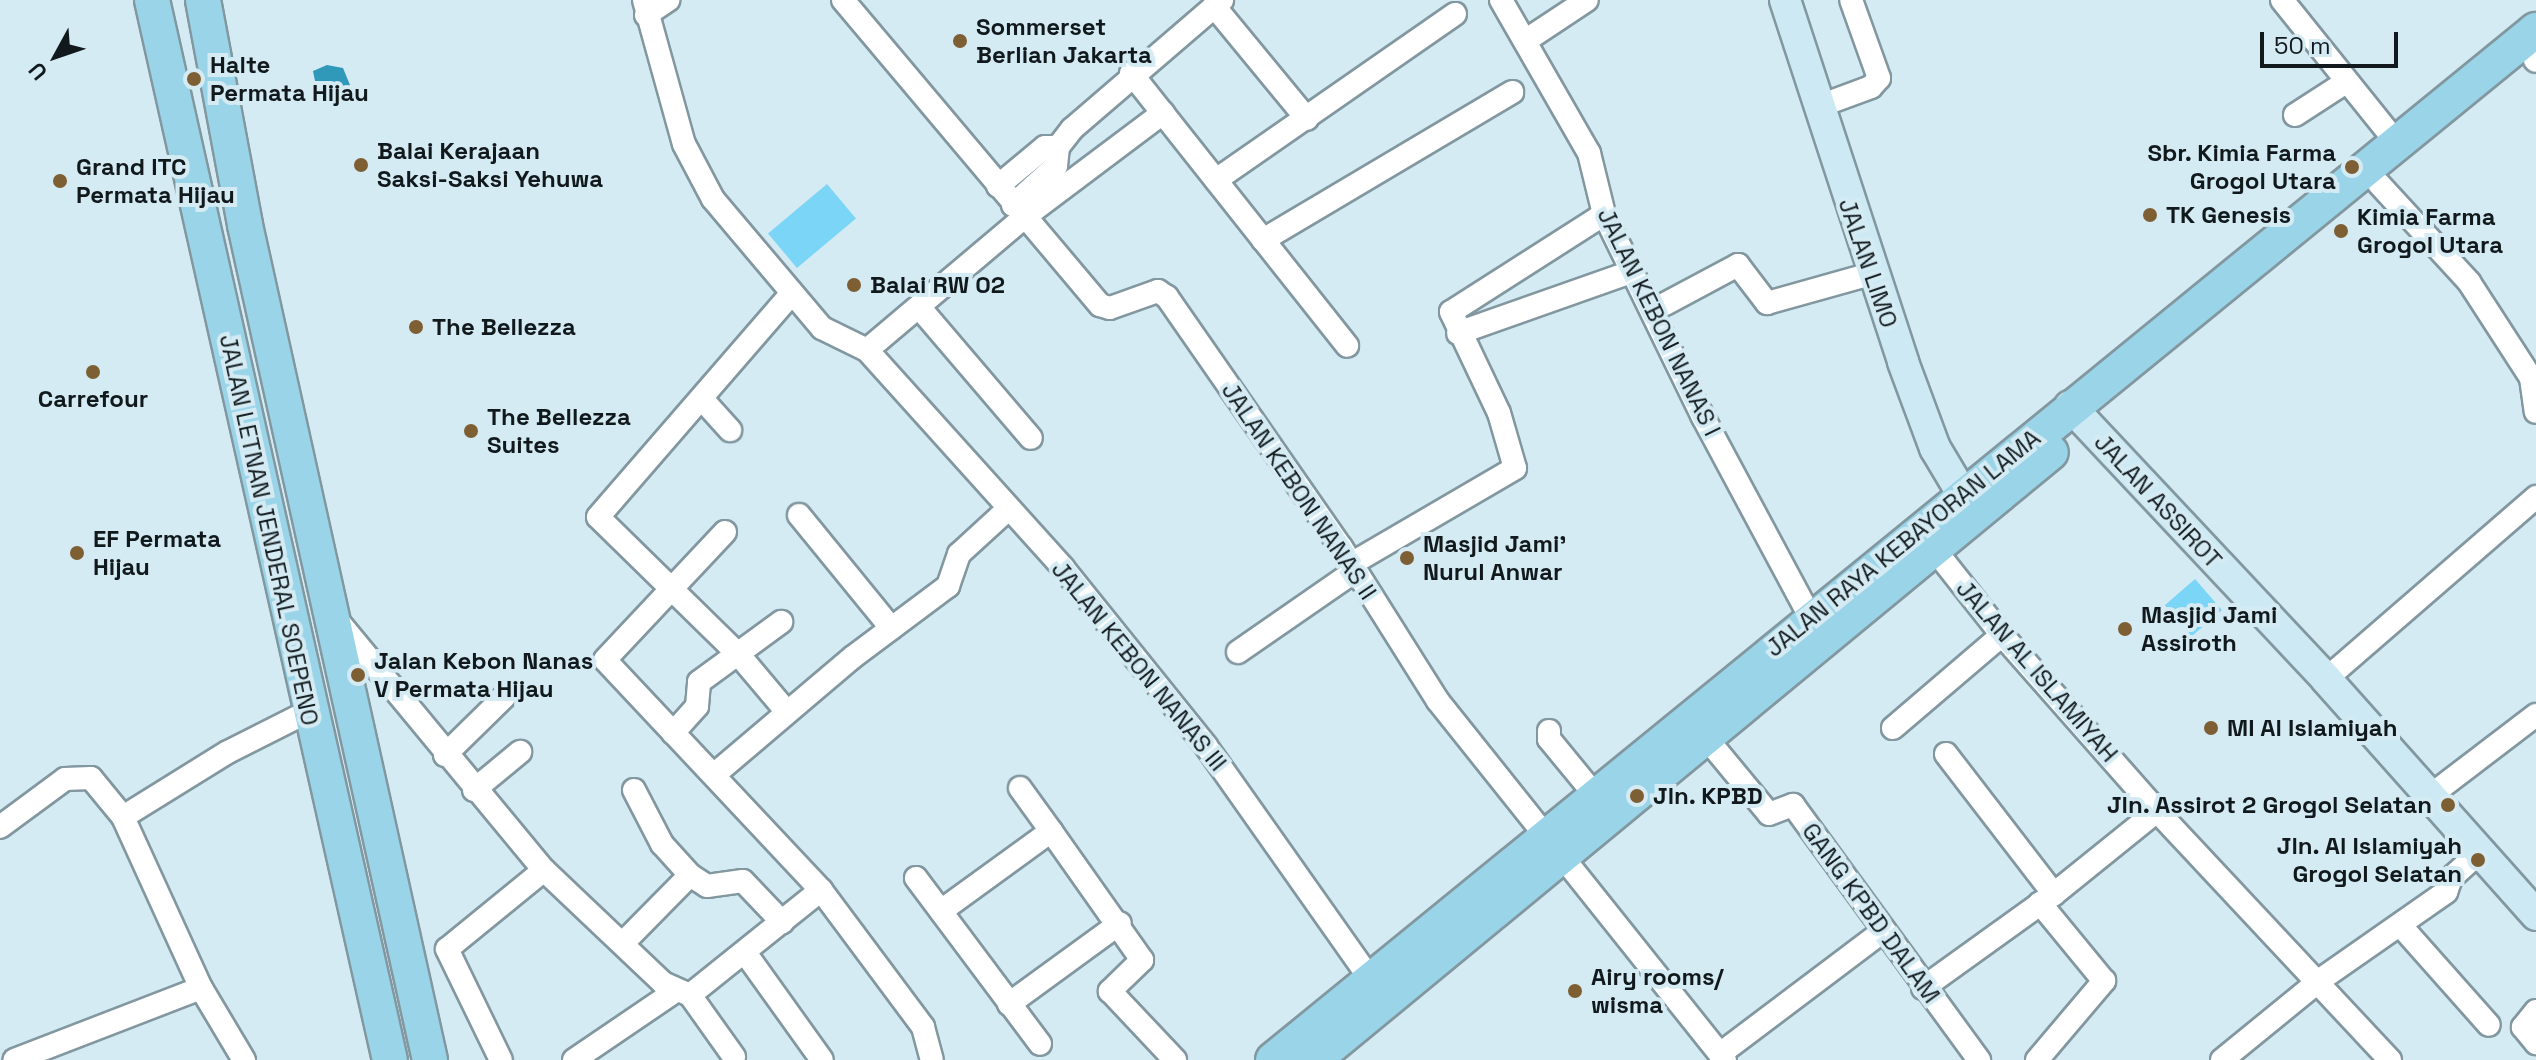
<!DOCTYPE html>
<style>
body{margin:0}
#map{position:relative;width:2536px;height:1060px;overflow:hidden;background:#d5ebf4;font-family:"Space Grotesk",sans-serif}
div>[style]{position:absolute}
.green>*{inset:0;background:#7ad5f6;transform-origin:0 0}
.water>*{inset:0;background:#3098b9}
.roads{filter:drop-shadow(2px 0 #82979f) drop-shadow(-2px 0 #82979f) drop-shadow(0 2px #82979f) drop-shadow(0 -2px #82979f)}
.street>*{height:22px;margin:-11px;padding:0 11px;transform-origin:11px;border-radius:11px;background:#fff}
.secondary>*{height:30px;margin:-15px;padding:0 15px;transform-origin:15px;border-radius:15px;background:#cce9f4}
.primary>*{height:34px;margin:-17px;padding:0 17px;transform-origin:17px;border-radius:17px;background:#99d4e8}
.dots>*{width:22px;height:22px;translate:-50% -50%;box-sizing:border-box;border:4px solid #d5ebf4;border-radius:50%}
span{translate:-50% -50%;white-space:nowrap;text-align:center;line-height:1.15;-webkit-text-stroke:8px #d5ebf4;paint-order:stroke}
.poi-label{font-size:24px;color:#11191c;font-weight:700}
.left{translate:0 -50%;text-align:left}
.right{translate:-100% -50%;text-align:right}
.street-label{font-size:24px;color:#11191c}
.north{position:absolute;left:16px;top:16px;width:80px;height:80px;-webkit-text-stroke:6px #d5ebf4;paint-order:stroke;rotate:230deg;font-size:22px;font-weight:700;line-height:32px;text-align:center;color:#11191c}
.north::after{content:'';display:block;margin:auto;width:28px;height:36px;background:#11191c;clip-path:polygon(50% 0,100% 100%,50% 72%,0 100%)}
.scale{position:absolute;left:2260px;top:32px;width:138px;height:36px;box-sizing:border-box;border:4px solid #11191c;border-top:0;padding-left:10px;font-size:24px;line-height:28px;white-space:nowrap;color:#11191c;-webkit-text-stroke:6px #d5ebf4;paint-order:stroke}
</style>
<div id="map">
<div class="green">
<i style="left:827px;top:184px;width:45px;height:77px;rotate:50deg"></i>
<i style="left:2195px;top:579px;width:41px;height:40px;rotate:49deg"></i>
</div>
<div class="water">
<i style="clip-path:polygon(327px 65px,343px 68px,350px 85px,342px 96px,324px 99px,316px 86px,313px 71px)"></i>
</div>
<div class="roads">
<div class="street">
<i style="left:644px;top:0;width:149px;rotate:74.5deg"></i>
<i style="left:684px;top:144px;width:62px;rotate:62.2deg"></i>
<i style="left:713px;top:199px;width:169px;rotate:49.8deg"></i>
<i style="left:822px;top:328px;width:50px;rotate:26.1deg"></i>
<i style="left:867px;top:350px;width:293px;rotate:48deg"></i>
<i style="left:1063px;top:568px;width:228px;rotate:51.2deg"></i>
<i style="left:1206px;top:746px;width:299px;rotate:54.8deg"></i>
<i style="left:843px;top:0;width:399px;rotate:49.9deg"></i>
<i style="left:1100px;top:305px;width:10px;rotate:17deg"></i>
<i style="left:1110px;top:308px;width:51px;rotate:-19.5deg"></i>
<i style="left:1158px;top:291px;width:11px;rotate:34deg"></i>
<i style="left:1167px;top:297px;width:305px;rotate:55.2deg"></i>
<i style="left:1341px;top:547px;width:182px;rotate:57.8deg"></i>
<i style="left:1438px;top:701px;width:460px;rotate:51.4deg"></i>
<i style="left:1501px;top:0;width:177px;rotate:60.1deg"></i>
<i style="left:1589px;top:153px;width:63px;rotate:76.2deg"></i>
<i style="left:1604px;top:214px;width:226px;rotate:64deg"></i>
<i style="left:1703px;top:417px;width:242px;rotate:61.8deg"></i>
<i style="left:2282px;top:0;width:182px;rotate:51.2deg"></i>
<i style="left:1214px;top:6px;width:146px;rotate:50.5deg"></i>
<i style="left:646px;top:15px;width:27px;rotate:-34deg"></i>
<i style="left:1525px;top:41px;width:74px;rotate:-33.5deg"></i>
<i style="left:2535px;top:60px;width:1px;rotate:45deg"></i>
<i style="left:1131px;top:73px;width:348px;rotate:51.6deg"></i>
<i style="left:1817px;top:107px;width:58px;rotate:-20.3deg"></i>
<i style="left:1871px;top:87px;width:12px;rotate:-48deg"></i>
<i style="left:1879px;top:78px;width:83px;rotate:-109.7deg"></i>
<i style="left:2295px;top:115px;width:61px;rotate:-32.9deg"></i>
<i style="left:1216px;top:180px;width:291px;rotate:-34.8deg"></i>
<i style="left:2379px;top:184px;width:133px;rotate:47.4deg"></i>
<i style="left:2469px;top:282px;width:114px;rotate:57.1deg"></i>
<i style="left:2531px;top:378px;width:34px;rotate:82deg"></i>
<i style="left:998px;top:186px;width:61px;rotate:-39.7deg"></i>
<i style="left:1045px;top:147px;width:13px"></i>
<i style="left:1013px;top:205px;width:58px;rotate:-42.2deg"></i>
<i style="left:1056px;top:166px;width:19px;rotate:-84deg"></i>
<i style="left:1058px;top:147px;width:23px;rotate:-52deg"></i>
<i style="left:1072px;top:129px;width:198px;rotate:-40.7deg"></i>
<i style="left:1263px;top:240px;width:290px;rotate:-30.7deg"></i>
<i style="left:1665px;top:304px;width:83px;rotate:-28.1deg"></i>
<i style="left:1738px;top:265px;width:48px;rotate:52.7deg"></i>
<i style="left:1767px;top:303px;width:108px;rotate:-15.6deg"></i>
<i style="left:919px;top:307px;width:172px;rotate:49.5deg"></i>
<i style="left:1458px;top:333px;width:183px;rotate:-19.4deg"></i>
<i style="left:867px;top:350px;width:204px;rotate:-40.2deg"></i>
<i style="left:1023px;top:218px;width:175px;rotate:-36.9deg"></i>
<i style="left:702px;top:399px;width:42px;rotate:47.9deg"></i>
<i style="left:799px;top:515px;width:146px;rotate:50.8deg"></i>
<i style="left:725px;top:532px;width:175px;rotate:133.2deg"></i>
<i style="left:605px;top:660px;width:316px;rotate:46.8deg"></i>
<i style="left:1927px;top:540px;width:121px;rotate:51.7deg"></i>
<i style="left:2002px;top:635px;width:235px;rotate:48.6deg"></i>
<i style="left:2157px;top:811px;width:341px;rotate:46.9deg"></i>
<i style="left:1351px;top:564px;width:190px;rotate:-30.3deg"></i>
<i style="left:1515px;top:468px;width:57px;rotate:-106.2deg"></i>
<i style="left:1499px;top:413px;width:112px;rotate:-115.4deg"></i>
<i style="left:1451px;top:312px;width:182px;rotate:-32.6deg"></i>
<i style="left:337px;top:620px;width:325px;rotate:50.4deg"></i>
<i style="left:544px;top:870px;width:125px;rotate:140.8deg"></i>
<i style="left:447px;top:949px;width:123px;rotate:64.1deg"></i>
<i style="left:1238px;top:652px;width:142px;rotate:-34.7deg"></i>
<i style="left:2326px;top:679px;width:278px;rotate:-40.9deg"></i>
<i style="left:787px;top:712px;width:75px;rotate:-130.1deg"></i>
<i style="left:739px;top:655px;width:197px;rotate:-135.6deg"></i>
<i style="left:598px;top:517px;width:296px;rotate:-49.1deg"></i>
<i style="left:1893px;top:728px;width:143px;rotate:-40.5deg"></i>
<i style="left:1549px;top:731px;width:8px;rotate:90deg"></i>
<i style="left:1549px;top:739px;width:72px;rotate:50.6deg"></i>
<i style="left:673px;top:733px;width:36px;rotate:-48deg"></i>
<i style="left:697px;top:706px;width:24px;rotate:-85deg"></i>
<i style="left:699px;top:682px;width:102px;rotate:-36.2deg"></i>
<i style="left:1707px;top:739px;width:97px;rotate:50.4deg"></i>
<i style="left:1769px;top:814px;width:26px;rotate:-21deg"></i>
<i style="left:1793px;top:805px;width:316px;rotate:53.9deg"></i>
<i style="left:1946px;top:754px;width:177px;rotate:52.4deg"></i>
<i style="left:445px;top:755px;width:83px;rotate:-44.5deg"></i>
<i style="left:715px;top:774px;width:181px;rotate:-40.3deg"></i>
<i style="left:853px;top:657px;width:119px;rotate:-36.8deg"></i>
<i style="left:948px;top:586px;width:34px;rotate:-71deg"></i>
<i style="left:959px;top:554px;width:65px;rotate:-42.5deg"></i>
<i style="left:1020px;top:788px;width:53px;rotate:54.2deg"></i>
<i style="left:474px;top:790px;width:60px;rotate:-39.6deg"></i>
<i style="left:634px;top:790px;width:61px;rotate:62.6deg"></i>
<i style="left:662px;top:844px;width:42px;rotate:47.9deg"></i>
<i style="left:690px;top:875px;width:20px;rotate:33deg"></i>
<i style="left:707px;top:886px;width:36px;rotate:-8deg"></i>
<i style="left:743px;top:881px;width:57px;rotate:46.4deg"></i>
<i style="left:2431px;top:795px;width:132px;rotate:-37.3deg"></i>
<i style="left:123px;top:817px;width:123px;rotate:-31.8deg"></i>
<i style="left:228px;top:752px;width:91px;rotate:-26.8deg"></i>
<i style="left:0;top:827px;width:81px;rotate:-36.4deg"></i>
<i style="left:65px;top:779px;width:26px;rotate:-2deg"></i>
<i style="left:91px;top:778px;width:50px;rotate:50.6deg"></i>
<i style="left:123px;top:817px;width:188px;rotate:65.5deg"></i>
<i style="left:201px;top:988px;width:200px;rotate:158.9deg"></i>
<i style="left:544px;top:870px;width:164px;rotate:43.5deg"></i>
<i style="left:663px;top:983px;width:30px;rotate:24deg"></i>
<i style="left:690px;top:995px;width:168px;rotate:-38.7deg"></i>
<i style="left:821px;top:890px;width:171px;rotate:53.3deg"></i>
<i style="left:923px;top:1027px;width:34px;rotate:75deg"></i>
<i style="left:916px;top:878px;width:207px;rotate:53.2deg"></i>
<i style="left:941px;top:911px;width:136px;rotate:-36deg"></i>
<i style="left:1051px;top:831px;width:158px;rotate:54.8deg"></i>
<i style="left:1142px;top:960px;width:45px;rotate:135.9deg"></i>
<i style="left:1110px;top:991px;width:95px;rotate:46.7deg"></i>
<i style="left:2401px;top:926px;width:132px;rotate:48.4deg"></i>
<i style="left:623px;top:943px;width:95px;rotate:-45.4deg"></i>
<i style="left:746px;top:954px;width:130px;rotate:54.4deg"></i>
<i style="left:201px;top:988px;width:84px;rotate:59.2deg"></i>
<i style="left:1923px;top:988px;width:161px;rotate:-35.7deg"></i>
<i style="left:2054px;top:894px;width:132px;rotate:-38.9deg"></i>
<i style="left:690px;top:995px;width:76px;rotate:54.6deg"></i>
<i style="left:1009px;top:1004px;width:137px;rotate:-36.1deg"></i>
<i style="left:2536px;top:1011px;width:21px;rotate:129deg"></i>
<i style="left:2523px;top:1027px;width:21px;rotate:51deg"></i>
<i style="left:1720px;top:1054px;width:203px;rotate:-37deg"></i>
<i style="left:574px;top:1060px;width:121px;rotate:-34.2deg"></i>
<i style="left:2037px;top:1060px;width:104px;rotate:-49.7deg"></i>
<i style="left:2104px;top:981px;width:101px;rotate:-129.4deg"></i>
<i style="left:2222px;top:1060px;width:127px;rotate:-39.2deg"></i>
<i style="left:2320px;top:980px;width:154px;rotate:-34.9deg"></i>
<i style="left:2446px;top:892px;width:15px;rotate:-70deg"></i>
<i style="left:2451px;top:878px;width:38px;rotate:-42deg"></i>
</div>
<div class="secondary">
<i style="left:1785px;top:0;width:381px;rotate:71.9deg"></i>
<i style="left:1903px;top:362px;width:92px;rotate:69.6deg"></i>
<i style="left:1935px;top:448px;width:78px;rotate:59.2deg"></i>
<i style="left:2070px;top:406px;width:374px;rotate:46.8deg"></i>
<i style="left:2326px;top:679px;width:316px;rotate:48.3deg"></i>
</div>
<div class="primary">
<i style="left:152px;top:0;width:1086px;rotate:77.35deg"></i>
<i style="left:203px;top:0;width:229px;rotate:79.4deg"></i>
<i style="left:245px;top:225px;width:855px;rotate:77.51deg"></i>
<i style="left:1273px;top:1060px;width:1630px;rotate:-39.2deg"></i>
<i style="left:1314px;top:1060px;width:955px;rotate:-39.52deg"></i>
</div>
</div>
<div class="dots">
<i style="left:960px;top:41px;background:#7d5f33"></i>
<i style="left:194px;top:79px;background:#7d5f33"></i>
<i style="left:361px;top:165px;background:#7d5f33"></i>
<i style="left:2352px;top:167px;background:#7d5f33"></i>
<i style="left:60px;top:181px;background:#7d5f33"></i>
<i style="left:2150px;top:215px;background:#7d5f33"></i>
<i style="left:2341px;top:231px;background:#7d5f33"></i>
<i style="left:854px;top:285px;background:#7d5f33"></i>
<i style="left:416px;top:327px;background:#7d5f33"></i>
<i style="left:93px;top:372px;background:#7d5f33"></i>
<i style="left:471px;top:431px;background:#7d5f33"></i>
<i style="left:77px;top:553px;background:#7d5f33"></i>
<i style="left:1407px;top:558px;background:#7d5f33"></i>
<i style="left:2125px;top:629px;background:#7d5f33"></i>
<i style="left:358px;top:675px;background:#7d5f33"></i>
<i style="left:2211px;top:728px;background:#7d5f33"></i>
<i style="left:1637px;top:796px;background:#7d5f33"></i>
<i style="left:2448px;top:805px;background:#7d5f33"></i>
<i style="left:2478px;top:860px;background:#7d5f33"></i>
<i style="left:1575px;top:991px;background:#7d5f33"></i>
</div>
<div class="poi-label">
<span class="left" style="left:976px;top:41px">Sommerset<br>Berlian Jakarta</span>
<span class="left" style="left:210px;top:79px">Halte<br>Permata Hijau</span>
<span class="left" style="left:377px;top:165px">Balai Kerajaan<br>Saksi-Saksi Yehuwa</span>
<span class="right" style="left:2336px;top:167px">Sbr. Kimia Farma<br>Grogol Utara</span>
<span class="left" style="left:76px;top:181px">Grand ITC<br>Permata Hijau</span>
<span class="left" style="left:2166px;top:215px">TK Genesis</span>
<span class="left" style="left:2357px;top:231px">Kimia Farma<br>Grogol Utara</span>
<span class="left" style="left:870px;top:285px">Balai RW 02</span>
<span class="left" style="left:432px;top:327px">The Bellezza</span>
<span style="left:93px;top:399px">Carrefour</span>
<span class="left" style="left:487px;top:431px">The Bellezza<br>Suites</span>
<span class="left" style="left:93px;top:553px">EF Permata<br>Hijau</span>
<span class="left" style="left:1423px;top:558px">Masjid Jami'<br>Nurul Anwar</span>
<span class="left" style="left:2141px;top:629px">Masjid Jami<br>Assiroth</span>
<span class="left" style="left:374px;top:675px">Jalan Kebon Nanas<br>V Permata Hijau</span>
<span class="left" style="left:2227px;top:728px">MI Al Islamiyah</span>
<span class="left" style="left:1653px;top:796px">Jln. KPBD</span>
<span class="right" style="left:2432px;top:805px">Jln. Assirot 2 Grogol Selatan</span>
<span class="right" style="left:2462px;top:860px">Jln. Al Islamiyah<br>Grogol Selatan</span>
<span class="left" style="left:1591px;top:991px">Airy rooms/<br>wisma</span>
</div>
<div class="street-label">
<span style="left:1868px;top:263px;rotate:71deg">JALAN LIMO</span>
<span style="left:1659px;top:322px;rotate:64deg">JALAN KEBON NANAS I</span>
<span style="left:1299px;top:491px;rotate:56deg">JALAN KEBON NANAS II</span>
<span style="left:2158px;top:501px;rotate:47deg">JALAN ASSIROT</span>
<span style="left:269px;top:530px;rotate:78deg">JALAN LETNAN JENDERAL SOEPENO</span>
<span style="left:1903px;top:543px;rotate:-39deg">JALAN RAYA KEBAYORAN LAMA</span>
<span style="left:1139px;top:666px;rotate:51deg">JALAN KEBON NANAS III</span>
<span style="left:2037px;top:671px;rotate:49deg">JALAN AL ISLAMIYAH</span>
<span style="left:1871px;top:913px;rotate:54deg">GANG KPBD DALAM</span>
</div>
<div class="north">U</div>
<div class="scale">50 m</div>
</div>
